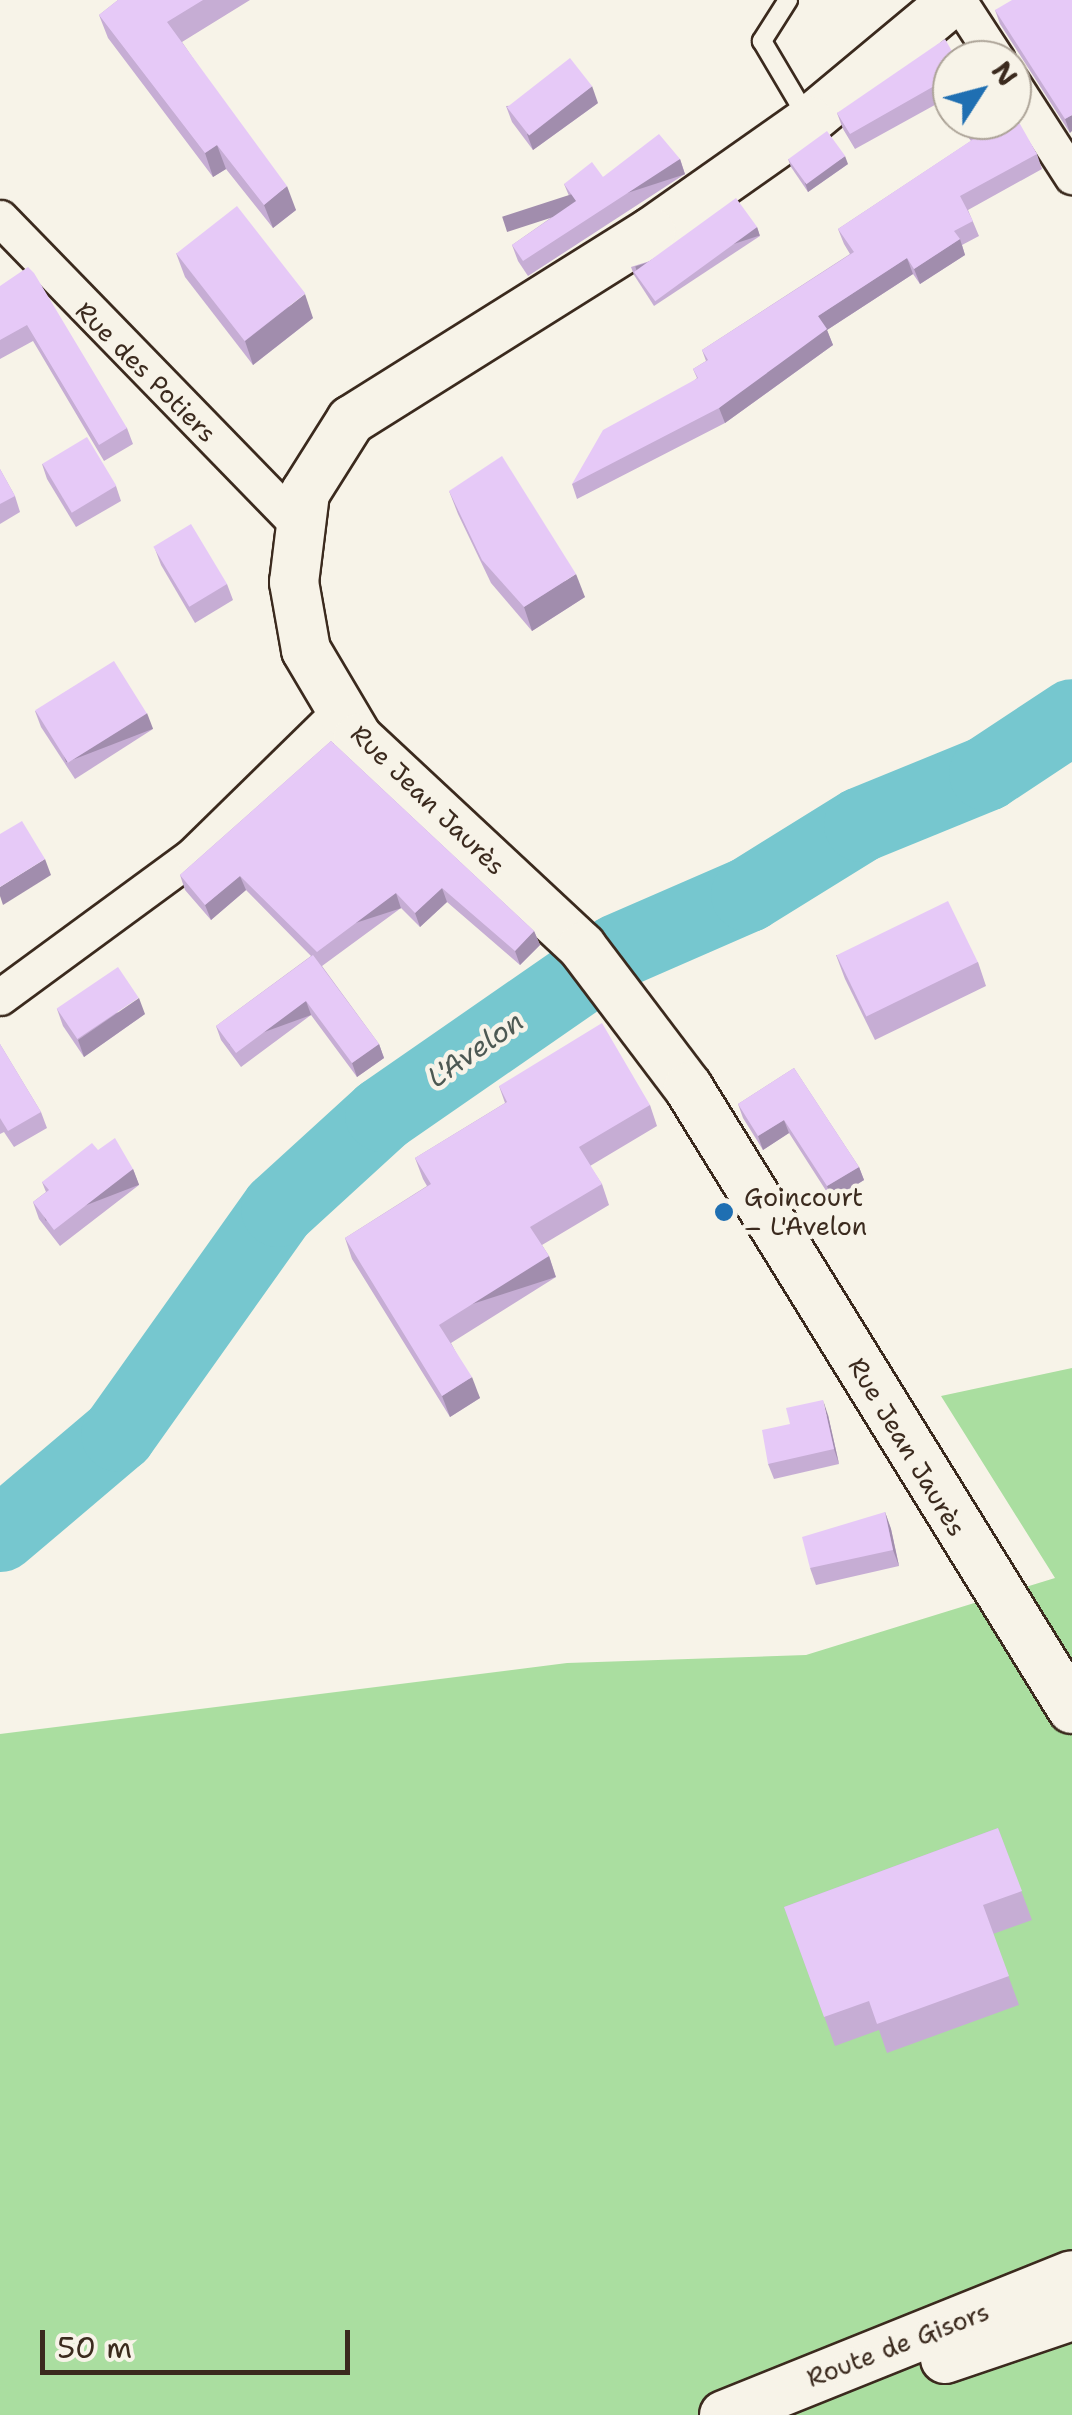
<!DOCTYPE html>
<meta charset="utf-8">
<style>
body{margin:0}
#map{position:relative;width:1072px;height:2415px;overflow:hidden;background:#f7f3e8;font-family:"Shantell Sans",sans-serif}
div>[style]{position:absolute}
.green>*{inset:0;background:#aadea0}
.river>*{height:75px;margin:-37.5px;padding:0 37.5px;transform-origin:37.5px;border-radius:37.5px;background:#76c7cf}
.roads{filter:drop-shadow(2px 0 #3b2a1e) drop-shadow(-2px 0 #3b2a1e) drop-shadow(0 2px #3b2a1e) drop-shadow(0 -2px #3b2a1e)}
.lane>*{height:18px;margin:-9px;padding:0 9px;transform-origin:9px;border-radius:9px;background:#f7f3e8}
.street>*{height:35px;margin:-17.5px;padding:0 17.5px;transform-origin:17.5px;border-radius:17.5px;background:#f7f3e8}
.secondary>*{height:48px;margin:-24px;padding:0 24px;transform-origin:24px;border-radius:24px;background:#f7f3e8}
.wall>*{inset:0;background:#c6add4}
.shaded-wall>*{inset:0;background:#a18dad;transform-origin:0 0}
.building>*{inset:0;background:#e6c9f7;transform-origin:0 0}
.dots>*{width:28px;height:28px;translate:-50% -50%;box-sizing:border-box;border:5px solid #f7f3e8;border-radius:50%}
span{translate:-50% -50%;white-space:nowrap;text-align:center;line-height:1.15;-webkit-text-stroke:9px #f7f3e8;paint-order:stroke}
.street-label{font-size:25px;color:#3b2a1e}
.poi-label{font-size:25px;color:#3b2a1e}
.left{translate:0 -50%;text-align:left}
.water-label{font-size:28px;color:#4d5953;font-style:italic}
.north{position:absolute;left:932px;top:40px;width:100px;height:100px;box-sizing:border-box;background:#f7f3e8;border:2px solid #aca397;border-radius:50%;rotate:54deg;font-size:28px;font-weight:700;line-height:40px;text-align:center;color:#3b2a1e}
.north::after{content:'';display:block;margin:auto;width:35px;height:45px;background:#1f6fb2;clip-path:polygon(50% 0,100% 100%,50% 72%,0 100%)}
.scale{position:absolute;left:40px;top:2330px;width:310px;height:45px;box-sizing:border-box;border:5px solid #3b2a1e;border-top:0;padding-left:12px;font-size:30px;line-height:35px;white-space:nowrap;color:#3b2a1e;-webkit-text-stroke:8px #f7f3e8;paint-order:stroke}
</style>
<div id="map">
<div class="green">
<i style="clip-path:polygon(1072px 1368px,1072px 2415px,0 2415px,0 1734px,567px 1663px,806px 1655px,1055px 1578px,941px 1396px)"></i>
</div>
<div class="river">
<i style="left:0;top:1534px;width:155px;rotate:-40.3deg"></i>
<i style="left:118px;top:1434px;width:276px;rotate:-54.6deg"></i>
<i style="left:278px;top:1209px;width:141px;rotate:-42.4deg"></i>
<i style="left:382px;top:1114px;width:286px;rotate:-34.7deg"></i>
<i style="left:617px;top:951px;width:143px;rotate:-23.5deg"></i>
<i style="left:748px;top:894px;width:133px;rotate:-31.8deg"></i>
<i style="left:861px;top:824px;width:135px;rotate:-22.2deg"></i>
<i style="left:986px;top:773px;width:103px;rotate:-33.5deg"></i>
</div>
<div class="roads">
<div class="lane">
<i style="left:788px;top:0;width:49px;rotate:122.4deg"></i>
<i style="left:762px;top:41px;width:88px;rotate:59.4deg"></i>
</div>
<div class="street">
<i style="left:958px;top:0;width:72px;rotate:57deg"></i>
<i style="left:1012px;top:83px;width:111px;rotate:57.2deg"></i>
<i style="left:0;top:218px;width:424px;rotate:45.8deg"></i>
<i style="left:0;top:997px;width:240px;rotate:-36.3deg"></i>
<i style="left:193px;top:855px;width:204px;rotate:-44.4deg"></i>
</div>
<div class="secondary">
<i style="left:954px;top:0;width:189px;rotate:140.2deg"></i>
<i style="left:809px;top:121px;width:193px;rotate:144.9deg"></i>
<i style="left:651px;top:232px;width:354px;rotate:147.9deg"></i>
<i style="left:351px;top:420px;width:86px;rotate:122.2deg"></i>
<i style="left:305px;top:493px;width:90px;rotate:97deg"></i>
<i style="left:294px;top:582px;width:69px;rotate:80deg"></i>
<i style="left:306px;top:650px;width:102px;rotate:59.4deg"></i>
<i style="left:358px;top:738px;width:306px;rotate:43deg"></i>
<i style="left:582px;top:947px;width:176px;rotate:52.9deg"></i>
<i style="left:688px;top:1087px;width:731px;rotate:58.31deg"></i>
<i style="left:945px;top:2359px;width:134px;rotate:-18.7deg"></i>
<i style="left:724px;top:2415px;width:375px;rotate:-21.9deg"></i>
</div>
</div>
<div class="wall">
<i style="clip-path:polygon(118px 0,250px 0,182px 42px,296px 210px,273px 228px,226px 169px,213px 177px,108px 38px,99px 15px)"></i>
<i style="clip-path:polygon(1072px 0,1070px 133px,1000px 24px,995px 10px)"></i>
<i style="clip-path:polygon(952px 60px,952px 114px,942px 101px,855px 149px,843px 129px,837px 113px)"></i>
<i style="clip-path:polygon(598px 103px,533px 150px,512px 122px,506px 106px)"></i>
<i style="clip-path:polygon(956px 120px,1012px 120px,1037px 154px,1042px 169px,968px 210px,979px 236px,962px 245px,965px 255px,920px 284px,913px 274px,827px 330px,833px 345px,725px 423px,577px 499px,572px 484px,697px 378px,693px 369px,706px 361px,702px 350px,850px 254px,844px 244px,838px 229px,971px 141px)"></i>
<i style="clip-path:polygon(680px 159px,685px 174px,528px 276px,518px 261px,512px 245px,572px 203px,564px 184px,603px 177px)"></i>
<i style="clip-path:polygon(788px 159px,848px 164px,808px 192px,791px 167px)"></i>
<i style="clip-path:polygon(757px 227px,760px 236px,654px 306px,634px 275px,631px 267px)"></i>
<i style="clip-path:polygon(176px 253px,313px 318px,253px 365px,185px 277px)"></i>
<i style="clip-path:polygon(0 286px,127px 428px,133px 444px,104px 461px,33px 341px,0 359px)"></i>
<i style="clip-path:polygon(42px 464px,116px 486px,121px 501px,76px 527px,47px 479px)"></i>
<i style="clip-path:polygon(0 469px,15px 496px,20px 512px,0 524px)"></i>
<i style="clip-path:polygon(449px 491px,585px 597px,532px 631px,491px 583px,458px 514px)"></i>
<i style="clip-path:polygon(155px 549px,227px 584px,233px 600px,195px 623px,161px 565px)"></i>
<i style="clip-path:polygon(35px 711px,153px 729px,75px 779px,41px 727px)"></i>
<i style="clip-path:polygon(331px 741px,534px 931px,540px 945px,520px 965px,447px 902px,420px 927px,401px 908px,322px 966px,379px 1044px,384px 1058px,357px 1077px,311px 1015px,241px 1067px,221px 1040px,216px 1026px,311px 956px,246px 890px,211px 920px,185px 890px,180px 875px)"></i>
<i style="clip-path:polygon(836px 955px,978px 962px,986px 986px,875px 1040px,845px 979px)"></i>
<i style="clip-path:polygon(57px 1009px,145px 1014px,84px 1057px,63px 1026px)"></i>
<i style="clip-path:polygon(0 1044px,41px 1112px,47px 1128px,14px 1147px,4px 1132px,0 1134px)"></i>
<i style="clip-path:polygon(794px 1068px,859px 1167px,864px 1180px,832px 1200px,789px 1133px,763px 1150px,743px 1118px,738px 1104px)"></i>
<i style="clip-path:polygon(499px 1086px,650px 1105px,657px 1126px,590px 1166px,602px 1184px,609px 1205px,542px 1245px,549px 1256px,556px 1277px,451px 1343px,480px 1398px,450px 1417px,352px 1259px,345px 1238px,427px 1186px,423px 1179px,415px 1158px,505px 1103px)"></i>
<i style="clip-path:polygon(133px 1169px,139px 1185px,60px 1246px,39px 1219px,33px 1202px,46px 1192px,42px 1182px)"></i>
<i style="clip-path:polygon(828px 1415px,839px 1464px,774px 1479px,768px 1464px)"></i>
<i style="clip-path:polygon(885px 1512px,891px 1529px,899px 1566px,816px 1585px,810px 1568px)"></i>
<i style="clip-path:polygon(998px 1828px,1032px 1920px,993px 1934px,1019px 2005px,887px 2053px,879px 2030px,835px 2046px,784px 1907px)"></i>
</div>
<div class="shaded-wall">
<i style="clip-path:polygon(592px 86px,598px 103px,533px 150px,527px 134px)"></i>
<i style="clip-path:polygon(1072px 115px,1072px 131px,1070px 133px,1065px 119px)"></i>
<i style="clip-path:polygon(217px 145px,226px 169px,213px 177px,205px 153px)"></i>
<i style="clip-path:polygon(845px 156px,848px 164px,808px 192px,805px 183px)"></i>
<i style="left:680px;top:159px;width:16px;height:187px;rotate:72deg"></i>
<i style="clip-path:polygon(287px 186px,296px 210px,273px 228px,264px 205px)"></i>
<i style="left:757px;top:227px;width:9px;height:128px;rotate:72deg"></i>
<i style="clip-path:polygon(960px 239px,965px 255px,920px 284px,914px 269px)"></i>
<i style="clip-path:polygon(907px 258px,913px 274px,827px 330px,833px 345px,725px 423px,719px 408px,818px 316px)"></i>
<i style="clip-path:polygon(305px 294px,313px 318px,253px 365px,245px 341px)"></i>
<i style="clip-path:polygon(576px 574px,585px 597px,532px 631px,524px 607px)"></i>
<i style="left:147px;top:713px;width:17px;height:93px;rotate:69deg"></i>
<i style="clip-path:polygon(45px 859px,51px 875px,3px 905px,0 896px,0 887px)"></i>
<i style="clip-path:polygon(240px 876px,246px 890px,211px 920px,205px 905px)"></i>
<i style="clip-path:polygon(442px 888px,447px 902px,420px 927px,415px 913px)"></i>
<i style="left:396px;top:893px;width:16px;height:99px;rotate:72deg"></i>
<i style="clip-path:polygon(534px 931px,540px 945px,520px 965px,515px 951px)"></i>
<i style="clip-path:polygon(139px 998px,145px 1014px,84px 1057px,78px 1040px)"></i>
<i style="left:306px;top:1001px;width:15px;height:87px;rotate:70deg"></i>
<i style="clip-path:polygon(379px 1044px,384px 1058px,357px 1077px,352px 1063px)"></i>
<i style="clip-path:polygon(784px 1120px,789px 1133px,763px 1150px,758px 1136px)"></i>
<i style="clip-path:polygon(859px 1167px,864px 1180px,832px 1200px,827px 1186px)"></i>
<i style="left:133px;top:1169px;width:17px;height:100px;rotate:69deg"></i>
<i style="left:549px;top:1256px;width:22px;height:130px;rotate:72deg"></i>
<i style="clip-path:polygon(472px 1377px,480px 1398px,450px 1417px,442px 1396px)"></i>
<i style="clip-path:polygon(823px 1400px,828px 1415px,839px 1464px,834px 1449px)"></i>
<i style="clip-path:polygon(885px 1512px,891px 1529px,899px 1566px,893px 1550px)"></i>
</div>
<div class="building">
<i style="clip-path:polygon(118px 0,203px 0,167px 22px,287px 186px,264px 205px,217px 145px,205px 153px,99px 15px)"></i>
<i style="clip-path:polygon(1012px 0,1072px 0,1072px 115px,1065px 119px,995px 10px)"></i>
<i style="clip-path:polygon(945px 39px,957px 60px,952px 60px,952px 107px,936px 85px,850px 134px,837px 113px)"></i>
<i style="left:570px;top:58px;width:36px;height:80px;rotate:52deg"></i>
<i style="clip-path:polygon(1012px 110px,1037px 154px,960px 196px,973px 221px,954px 231px,960px 239px,914px 269px,907px 258px,818px 316px,827px 329px,719px 408px,572px 484px,603px 430px,698px 378px,693px 369px,708px 360px,702px 350px,854px 252px,838px 229px,975px 138px,962px 120px,1012px 120px)"></i>
<i style="left:827px;top:131px;width:31px;height:48px;rotate:54deg"></i>
<i style="clip-path:polygon(659px 134px,680px 159px,523px 261px,512px 245px,576px 201px,564px 184px,592px 162px,603px 177px)"></i>
<i style="left:736px;top:198px;width:36px;height:126px;rotate:54deg"></i>
<i style="left:237px;top:206px;width:111px;height:77px;rotate:52deg"></i>
<i style="clip-path:polygon(28px 267px,34px 273px,127px 428px,99px 445px,27px 325px,0 340px,0 286px)"></i>
<i style="left:87px;top:437px;width:57px;height:52px;rotate:59deg"></i>
<i style="clip-path:polygon(502px 456px,576px 574px,524px 607px,482px 560px,449px 491px)"></i>
<i style="clip-path:polygon(0 469px,15px 496px,0 504px)"></i>
<i style="left:191px;top:524px;width:70px;height:44px;rotate:59deg"></i>
<i style="left:114px;top:661px;width:62px;height:93px;rotate:58deg"></i>
<i style="clip-path:polygon(331px 741px,534px 931px,515px 951px,442px 888px,415px 913px,396px 893px,317px 952px,240px 876px,205px 905px,180px 875px)"></i>
<i style="clip-path:polygon(22px 821px,45px 859px,0 887px,0 834px)"></i>
<i style="left:948px;top:901px;width:68px;height:124px;rotate:64deg"></i>
<i style="clip-path:polygon(313px 955px,379px 1044px,352px 1063px,306px 1001px,236px 1053px,216px 1026px)"></i>
<i style="left:118px;top:967px;width:37px;height:74px;rotate:56deg"></i>
<i style="clip-path:polygon(602px 1023px,650px 1105px,579px 1147px,602px 1184px,530px 1227px,549px 1256px,439px 1325px,472px 1377px,442px 1396px,345px 1238px,431px 1184px,415px 1158px,507px 1102px,499px 1086px)"></i>
<i style="clip-path:polygon(0 1044px,41px 1112px,8px 1131px,0 1118px)"></i>
<i style="clip-path:polygon(794px 1068px,859px 1167px,827px 1186px,784px 1120px,758px 1136px,738px 1104px)"></i>
<i style="clip-path:polygon(115px 1138px,133px 1169px,54px 1230px,33px 1202px,49px 1190px,42px 1182px,92px 1143px,98px 1150px)"></i>
<i style="clip-path:polygon(823px 1400px,834px 1449px,768px 1464px,762px 1430px,790px 1424px,786px 1408px)"></i>
<i style="clip-path:polygon(885px 1512px,893px 1550px,810px 1568px,802px 1537px)"></i>
<i style="clip-path:polygon(998px 1828px,1022px 1891px,983px 1905px,1009px 1976px,877px 2024px,869px 2001px,824px 2017px,784px 1907px)"></i>
</div>
<div class="dots">
<i style="left:724px;top:1212px;background:#1f6fb2"></i>
</div>
<div class="street-label">
<span style="left:146px;top:372px;rotate:45deg">Rue des Potiers</span>
<span style="left:428px;top:800px;rotate:44deg">Rue Jean Jaurès</span>
<span style="left:907px;top:1447px;rotate:59deg">Rue Jean Jaurès</span>
<span style="left:898px;top:2345px;rotate:-21deg">Route de Gisors</span>
</div>
<div class="poi-label">
<span class="left" style="left:744px;top:1212px">Goincourt<br>– L'Avelon</span>
</div>
<div class="water-label">
<span style="left:475px;top:1049px;rotate:-35deg">L'Avelon</span>
</div>
<div class="north">N</div>
<div class="scale">50 m</div>
</div>
